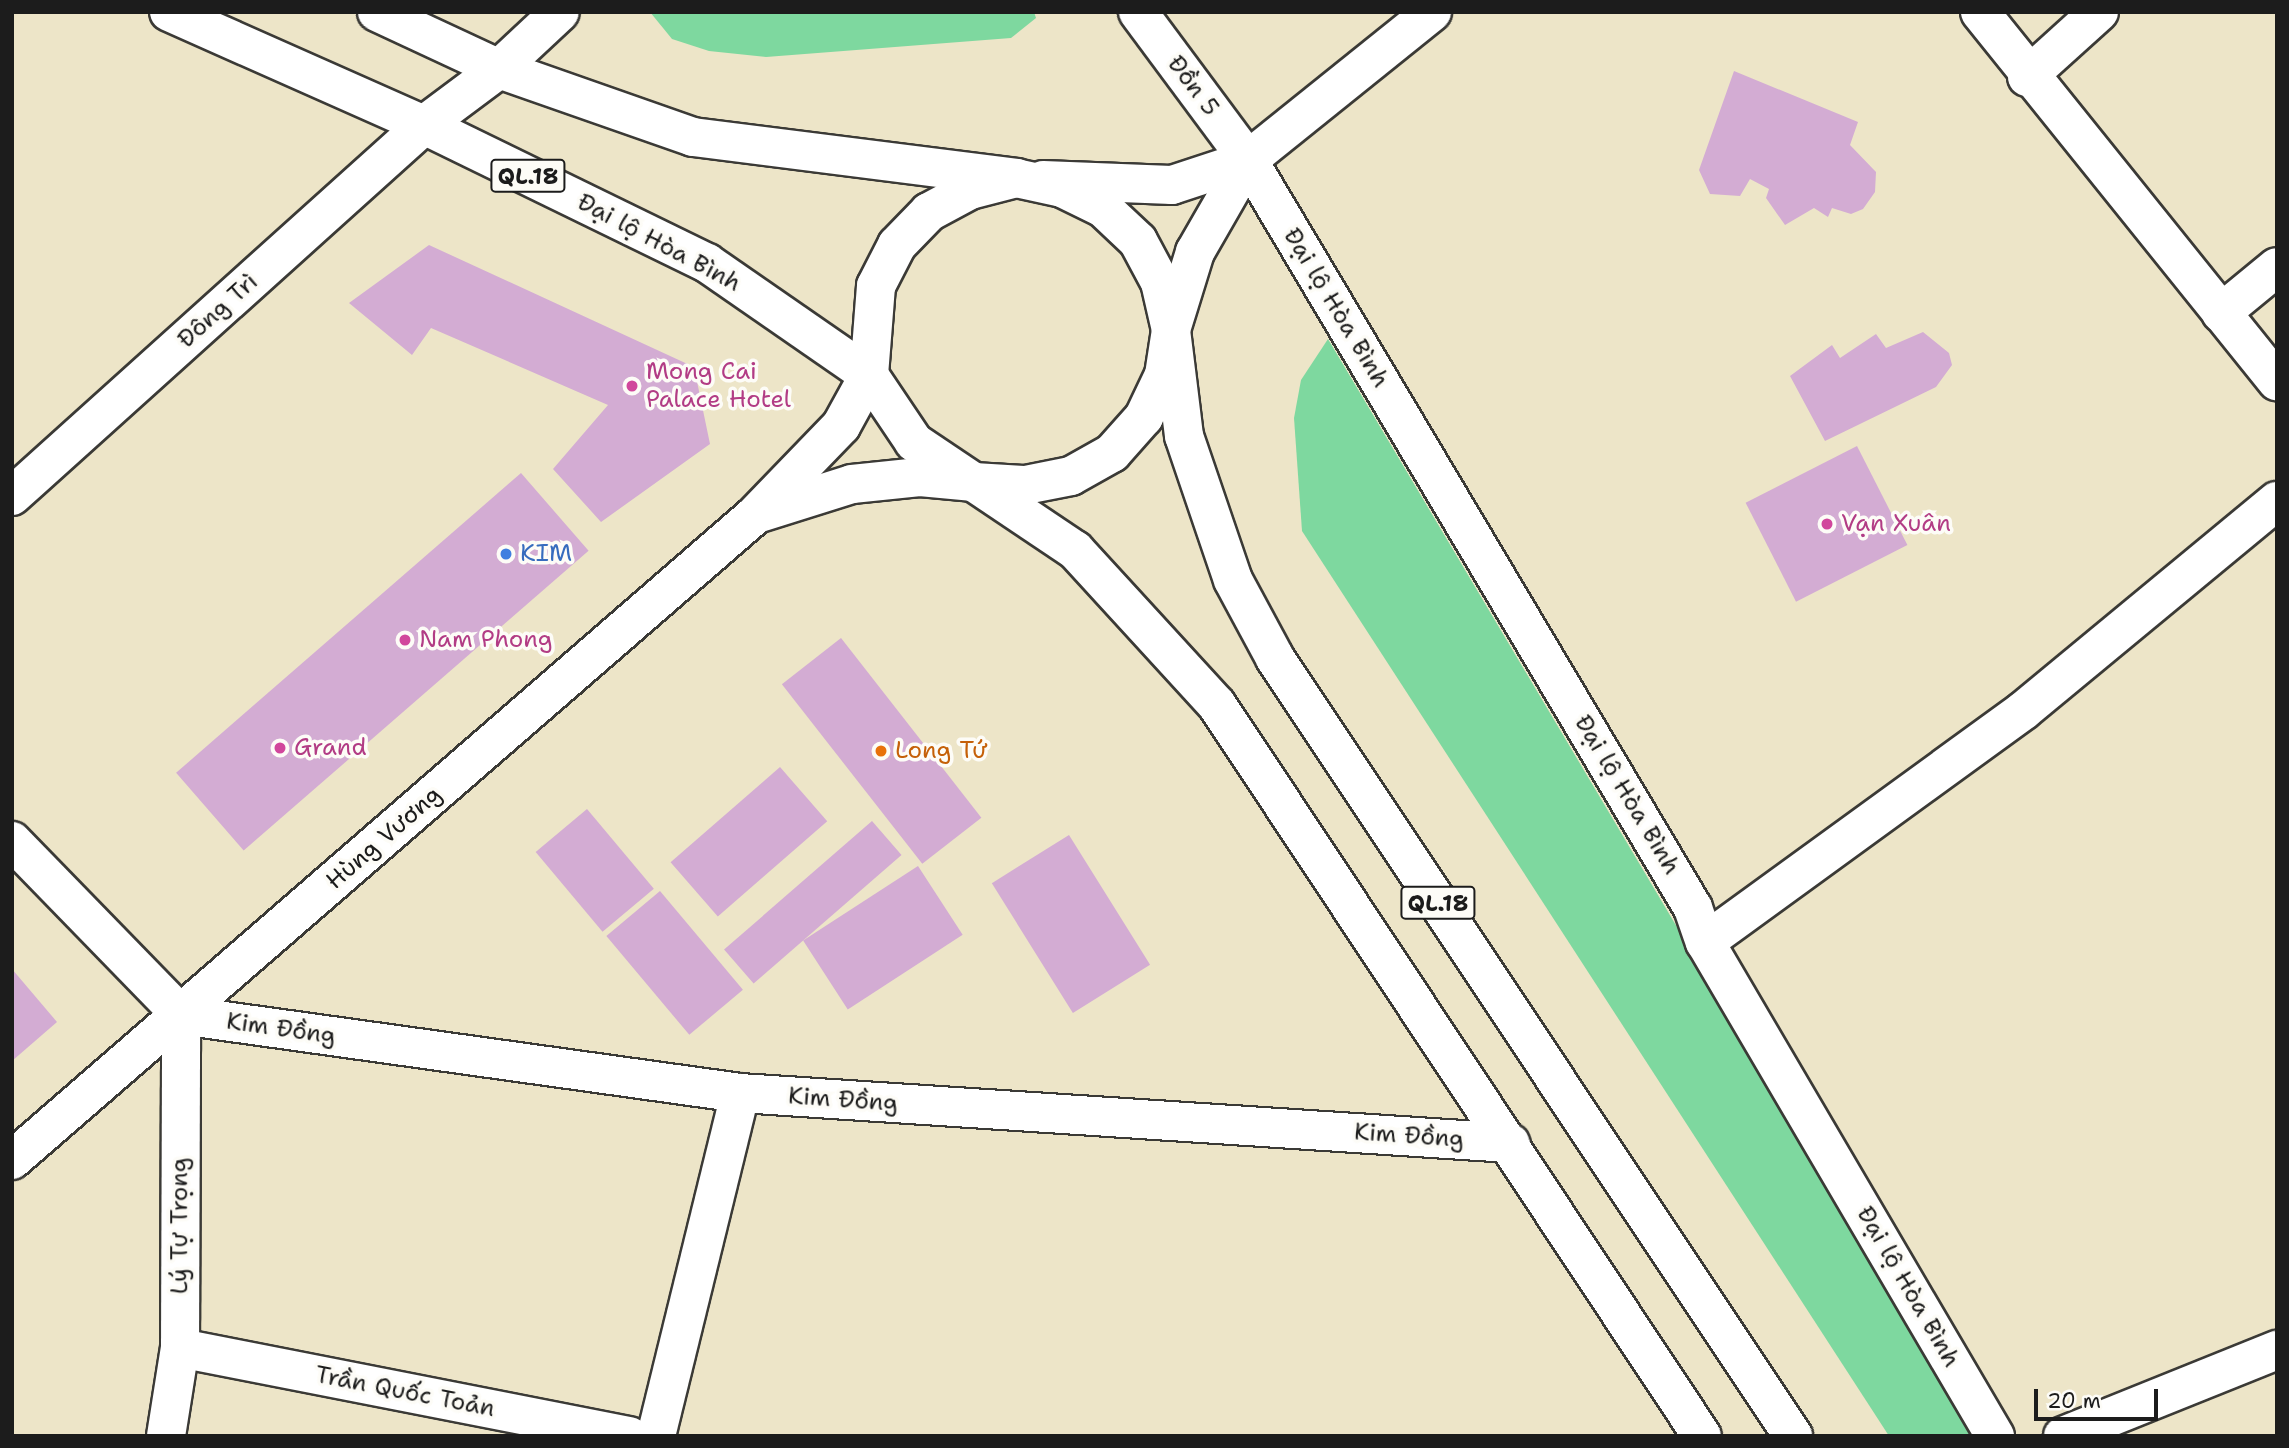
<!DOCTYPE html>
<meta charset="utf-8">
<style>
body{margin:0}
#map{position:relative;width:2289px;height:1448px;overflow:hidden;background:#ede5c8;font-family:"Shantell Sans",sans-serif}
div>[style]{position:absolute}
.green>*{inset:0;background:#7ed89f}
.building>*{inset:0;background:#d3acd3;transform-origin:0 0}
.roads{filter:drop-shadow(2px 0 #3b3a36) drop-shadow(-2px 0 #3b3a36) drop-shadow(0 2px #3b3a36) drop-shadow(0 -2px #3b3a36)}
.minor>*{height:38px;margin:-19px;padding:0 19px;transform-origin:19px;border-radius:19px;background:#fff}
.major>*{height:38px;margin:-19px;padding:0 19px;transform-origin:19px;border-radius:19px;background:#fff}
.highway>*{height:38px;margin:-19px;padding:0 19px;transform-origin:19px;border-radius:19px;background:#fff}
.dots>*{width:19px;height:19px;translate:-50% -50%;box-sizing:border-box;border:4px solid #fdfcf7;border-radius:50%}
span{translate:-50% -50%;white-space:nowrap;text-align:center;line-height:1.15;-webkit-text-stroke:7px #fdfcf7;paint-order:stroke}
.shield-label span{padding:2px 5px;background:#fdfcf7;border:2px solid;border-radius:5px;-webkit-text-stroke-width:0}
.shield-label{font-size:23px;color:#1c1c1c;font-weight:700}
.street-label{font-size:24px;color:#1c1c1c}
.hotel-label{font-size:24px;color:#b23c85}
.left{translate:0 -50%;text-align:left}
.shop-label{font-size:24px;color:#366cbe}
.food-label{font-size:24px;color:#c56008}
.frame{position:absolute;inset:0;border:14px solid #1c1c1c;pointer-events:none}
.scale{position:absolute;left:2034px;top:1389px;width:124px;height:32px;box-sizing:border-box;border:4px solid #1c1c1c;border-top:0;padding-left:9px;font-size:21px;line-height:24px;white-space:nowrap;color:#1c1c1c;-webkit-text-stroke:5px #fdfcf7;paint-order:stroke}
</style>
<div id="map">
<div class="green">
<i style="clip-path:polygon(650px 12px,1034px 12px,1036px 18px,1011px 38px,766px 57px,709px 51px,672px 39px)"></i>
<i style="clip-path:polygon(1328px 339px,1979px 1436px,1889px 1436px,1302px 531px,1294px 418px,1301px 380px)"></i>
</div>
<div class="building">
<i style="clip-path:polygon(1734px 71px,1858px 122px,1850px 145px,1876px 172px,1875px 192px,1863px 209px,1851px 214px,1832px 208px,1828px 217px,1814px 208px,1785px 225px,1766px 198px,1769px 189px,1750px 179px,1740px 196px,1710px 194px,1699px 170px)"></i>
<i style="clip-path:polygon(429px 245px,694px 367px,710px 444px,601px 522px,553px 469px,608px 405px,431px 328px,412px 355px,349px 303px)"></i>
<i style="clip-path:polygon(1923px 332px,1949px 353px,1952px 365px,1936px 387px,1825px 441px,1790px 376px,1832px 345px,1840px 358px,1876px 334px,1886px 348px)"></i>
<i style="left:1857px;top:446px;width:111px;height:125px;rotate:63deg"></i>
<i style="left:521px;top:473px;width:103px;height:457px;rotate:49deg"></i>
<i style="left:841px;top:638px;width:228px;height:75px;rotate:52deg"></i>
<i style="left:780px;top:767px;width:72px;height:145px;rotate:49deg"></i>
<i style="left:587px;top:809px;width:104px;height:67px;rotate:50deg"></i>
<i style="left:872px;top:821px;width:45px;height:196px;rotate:49deg"></i>
<i style="left:1069px;top:835px;width:153px;height:91px;rotate:58deg"></i>
<i style="left:918px;top:866px;width:82px;height:137px;rotate:57deg"></i>
<i style="left:660px;top:891px;width:129px;height:70px;rotate:50deg"></i>
<i style="clip-path:polygon(12px 969px,57px 1022px,12px 1061px)"></i>
</div>
<div class="roads">
<div class="minor">
<i style="left:1138px;top:12px;width:184px;rotate:53.4deg"></i>
<i style="left:1248px;top:160px;width:870px;rotate:59.25deg"></i>
<i style="left:1693px;top:908px;width:36px;rotate:71deg"></i>
<i style="left:1705px;top:942px;width:573px;rotate:59.59deg"></i>
<i style="left:1980px;top:12px;width:474px;rotate:51.2deg"></i>
<i style="left:499px;top:69px;width:83px;rotate:-43.1deg"></i>
<i style="left:2027px;top:77px;width:97px;rotate:-42.1deg"></i>
<i style="left:2221px;top:313px;width:72px;rotate:-39.4deg"></i>
<i style="left:12px;top:496px;width:554px;rotate:-42deg"></i>
<i style="left:12px;top:841px;width:243px;rotate:45.8deg"></i>
<i style="left:1705px;top:942px;width:394px;rotate:-36deg"></i>
<i style="left:2024px;top:710px;width:328px;rotate:-39.6deg"></i>
<i style="left:181px;top:1015px;width:564px;rotate:7.94deg"></i>
<i style="left:740px;top:1093px;width:772px;rotate:3.72deg"></i>
<i style="left:180px;top:1348px;width:458px;rotate:11.1deg"></i>
<i style="left:166px;top:1436px;width:89px;rotate:-81deg"></i>
<i style="left:180px;top:1348px;width:333px;rotate:-89.8deg"></i>
<i style="left:656px;top:1436px;width:353px;rotate:-76.2deg"></i>
<i style="left:2063px;top:1436px;width:231px;rotate:-21.9deg"></i>
</div>
<div class="major">
<i style="left:1043px;top:180px;width:129px;rotate:2.2deg"></i>
<i style="left:1172px;top:185px;width:80px;rotate:-18.2deg"></i>
<i style="left:1248px;top:160px;width:236px;rotate:-38.8deg"></i>
<i style="left:1171px;top:330px;width:82px;rotate:-72.9deg"></i>
<i style="left:1195px;top:252px;width:106px;rotate:-60.1deg"></i>
<i style="left:760px;top:513px;width:96px;rotate:-17.5deg"></i>
<i style="left:852px;top:484px;width:68px;rotate:-5.9deg"></i>
<i style="left:920px;top:477px;width:54px;rotate:5.3deg"></i>
<i style="left:12px;top:1160px;width:984px;rotate:-40.96deg"></i>
<i style="left:755px;top:515px;width:124px;rotate:-46deg"></i>
<i style="left:841px;top:426px;width:58px;rotate:-61.2deg"></i>
</div>
<div class="highway">
<i style="left:169px;top:12px;width:279px;rotate:23.9deg"></i>
<i style="left:424px;top:125px;width:315px;rotate:26deg"></i>
<i style="left:707px;top:263px;width:197px;rotate:34.7deg"></i>
<i style="left:377px;top:12px;width:135px;rotate:25deg"></i>
<i style="left:499px;top:69px;width:206px;rotate:19.3deg"></i>
<i style="left:693px;top:137px;width:326px;rotate:7.2deg"></i>
<i style="left:1016px;top:178px;width:47px;rotate:12.3deg"></i>
<i style="left:1062px;top:188px;width:46px;rotate:26deg"></i>
<i style="left:1103px;top:208px;width:48px;rotate:43.3deg"></i>
<i style="left:1138px;top:241px;width:47px;rotate:61.8deg"></i>
<i style="left:1160px;top:282px;width:49px;rotate:77.1deg"></i>
<i style="left:1171px;top:330px;width:46px;rotate:98.8deg"></i>
<i style="left:1164px;top:375px;width:47px;rotate:115.5deg"></i>
<i style="left:1144px;top:417px;width:48px;rotate:131.6deg"></i>
<i style="left:1112px;top:453px;width:47px;rotate:150.7deg"></i>
<i style="left:1071px;top:476px;width:47px;rotate:168.9deg"></i>
<i style="left:1025px;top:485px;width:49px;rotate:-176.5deg"></i>
<i style="left:424px;top:125px;width:94px;rotate:-36.7deg"></i>
<i style="left:1016px;top:178px;width:48px;rotate:165.4deg"></i>
<i style="left:970px;top:190px;width:47px;rotate:151.8deg"></i>
<i style="left:929px;top:212px;width:46px;rotate:134.1deg"></i>
<i style="left:897px;top:245px;width:46px;rotate:117.1deg"></i>
<i style="left:876px;top:286px;width:89px;rotate:94.5deg"></i>
<i style="left:869px;top:375px;width:81px;rotate:56.1deg"></i>
<i style="left:914px;top:442px;width:194px;rotate:33.9deg"></i>
<i style="left:1075px;top:550px;width:210px;rotate:47.5deg"></i>
<i style="left:1217px;top:705px;width:877px;rotate:56.44deg"></i>
<i style="left:1171px;top:330px;width:107px;rotate:83deg"></i>
<i style="left:1184px;top:436px;width:152px;rotate:71.2deg"></i>
<i style="left:1233px;top:580px;width:89px;rotate:61.7deg"></i>
<i style="left:1275px;top:658px;width:935px;rotate:56.34deg"></i>
</div>
</div>
<div class="dots">
<i style="left:632px;top:386px;background:#d1479c"></i>
<i style="left:1827px;top:524px;background:#d1479c"></i>
<i style="left:506px;top:554px;background:#3f7fe0"></i>
<i style="left:405px;top:640px;background:#d1479c"></i>
<i style="left:280px;top:748px;background:#d1479c"></i>
<i style="left:881px;top:751px;background:#e8710a"></i>
</div>
<div class="shield-label">
<span style="left:528px;top:176px">QL.18</span>
<span style="left:1438px;top:903px">QL.18</span>
</div>
<div class="street-label">
<span style="left:1193px;top:86px;rotate:53deg">Đồn 5</span>
<span style="left:659px;top:243px;rotate:28deg">Đại lộ Hòa Bình</span>
<span style="left:1336px;top:308px;rotate:59deg">Đại lộ Hòa Bình</span>
<span style="left:218px;top:311px;rotate:-42deg">Đông Trì</span>
<span style="left:1627px;top:795px;rotate:59deg">Đại lộ Hòa Bình</span>
<span style="left:384px;top:838px;rotate:-41deg">Hùng Vương</span>
<span style="left:281px;top:1029px;rotate:8deg">Kim Đồng</span>
<span style="left:843px;top:1100px;rotate:4deg">Kim Đồng</span>
<span style="left:1409px;top:1136px;rotate:4deg">Kim Đồng</span>
<span style="left:180px;top:1226px;rotate:-90deg">Lý Tự Trọng</span>
<span style="left:1908px;top:1287px;rotate:60deg">Đại lộ Hòa Bình</span>
<span style="left:405px;top:1392px;rotate:11deg">Trần Quốc Toản</span>
</div>
<div class="hotel-label">
<span class="left" style="left:646px;top:386px">Mong Cai<br>Palace Hotel</span>
<span class="left" style="left:1841px;top:524px">Vạn Xuân</span>
<span class="left" style="left:419px;top:640px">Nam Phong</span>
<span class="left" style="left:294px;top:748px">Grand</span>
</div>
<div class="shop-label">
<span class="left" style="left:520px;top:554px">KIM</span>
</div>
<div class="food-label">
<span class="left" style="left:895px;top:751px">Long Tứ</span>
</div>
<div class="frame"></div>
<div class="scale">20 m</div>
</div>
